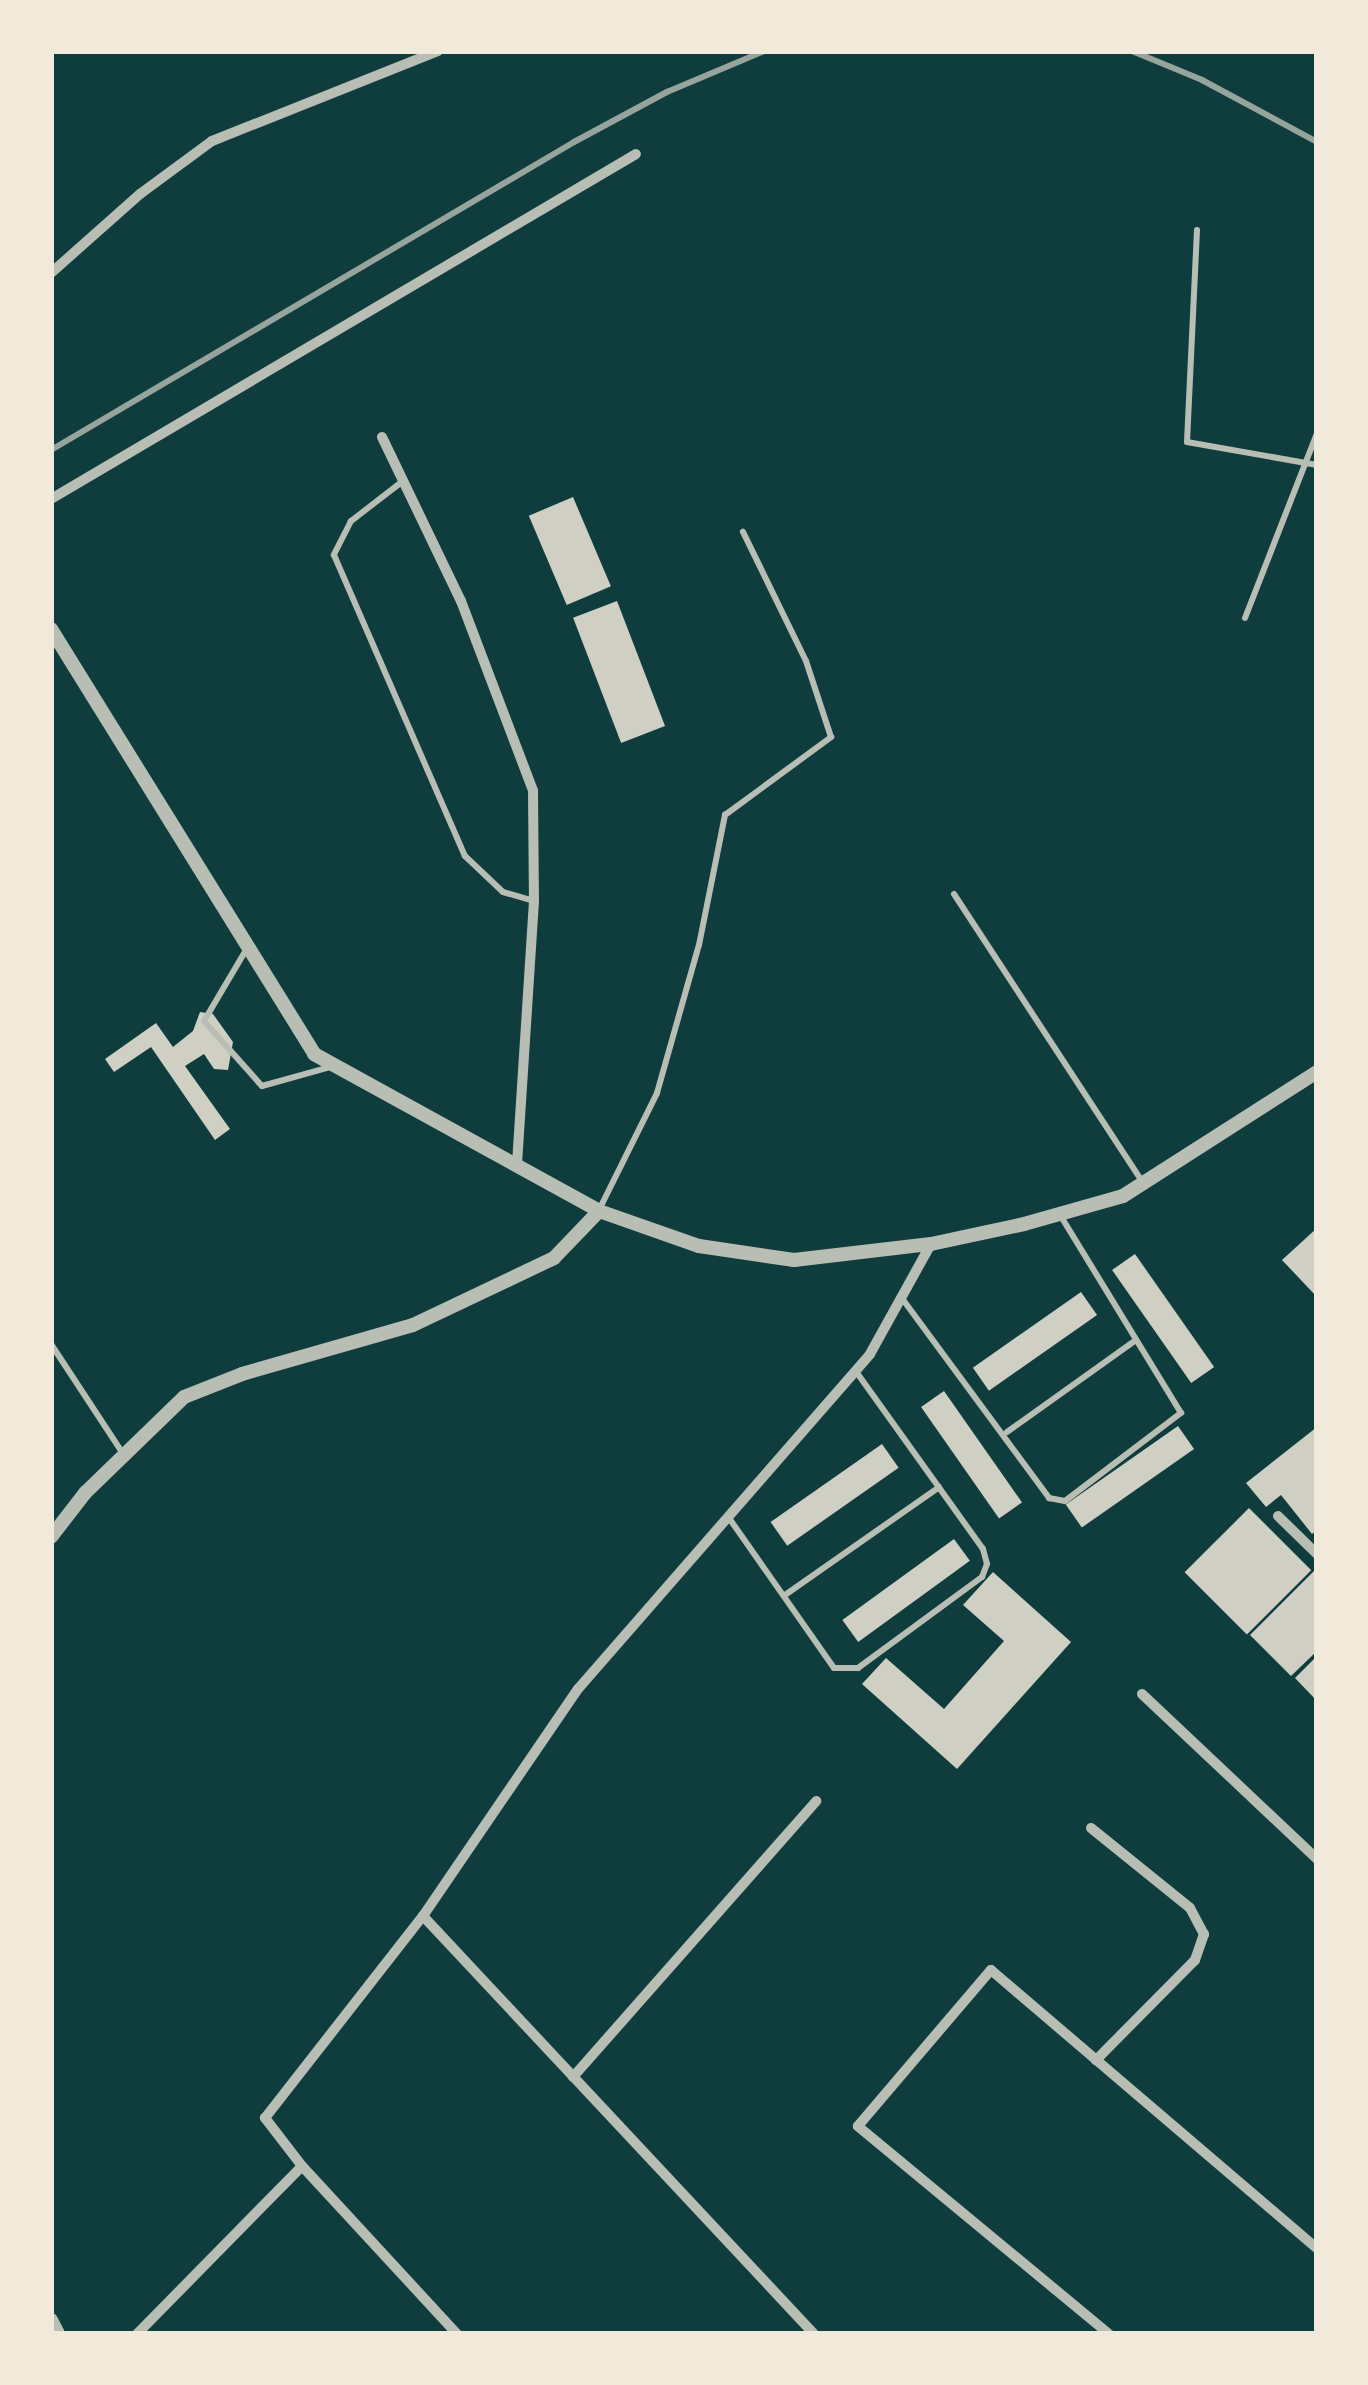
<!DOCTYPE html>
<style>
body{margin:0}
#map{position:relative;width:1368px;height:2385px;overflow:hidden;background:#0f3d3e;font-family:Signika,sans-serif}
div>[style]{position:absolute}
.building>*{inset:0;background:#cfcfc3;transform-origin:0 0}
.service>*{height:6px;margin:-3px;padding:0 3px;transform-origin:3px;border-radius:3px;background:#b8beb3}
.minor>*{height:10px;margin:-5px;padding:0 5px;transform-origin:5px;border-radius:5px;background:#b8beb3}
.tertiary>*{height:14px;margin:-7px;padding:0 7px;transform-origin:7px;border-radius:7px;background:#b8beb3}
.rail>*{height:6px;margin:-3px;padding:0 3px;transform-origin:3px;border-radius:3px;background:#97a49c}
span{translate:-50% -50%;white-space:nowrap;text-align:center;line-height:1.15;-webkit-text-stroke:12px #f1e9da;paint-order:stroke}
.frame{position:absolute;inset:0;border:54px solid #f1e9da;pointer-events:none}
</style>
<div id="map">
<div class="building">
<i style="left:573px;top:497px;width:97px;height:48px;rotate:67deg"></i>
<i style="left:617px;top:601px;width:134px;height:47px;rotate:69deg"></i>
<i style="clip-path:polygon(200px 1012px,213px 1014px,233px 1042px,228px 1070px,214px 1069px,204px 1054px,185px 1066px,230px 1129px,215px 1140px,151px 1047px,114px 1072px,105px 1059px,156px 1023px,173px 1047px,193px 1031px)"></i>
<i style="clip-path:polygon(1317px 1228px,1317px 1297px,1282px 1260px)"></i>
<i style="left:1135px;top:1254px;width:138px;height:28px;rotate:55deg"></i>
<i style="left:1081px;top:1292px;width:28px;height:132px;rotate:55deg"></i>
<i style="left:944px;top:1391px;width:136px;height:28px;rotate:55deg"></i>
<i style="left:1178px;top:1426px;width:28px;height:137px;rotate:55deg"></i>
<i style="clip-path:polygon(1317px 1427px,1317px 1530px,1312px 1534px,1281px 1495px,1266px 1507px,1246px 1483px)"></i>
<i style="left:882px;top:1444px;width:29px;height:136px;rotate:55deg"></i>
<i style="left:1249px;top:1508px;width:88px;height:91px;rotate:45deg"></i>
<i style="left:954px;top:1539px;width:27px;height:138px;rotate:54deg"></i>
<i style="clip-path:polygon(1315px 1570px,1317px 1651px,1291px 1676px,1250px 1635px)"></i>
<i style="clip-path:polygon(993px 1572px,1071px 1642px,957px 1769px,862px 1684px,886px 1658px,944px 1709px,1004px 1641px,963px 1605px)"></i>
<i style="clip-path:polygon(1317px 1656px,1317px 1701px,1295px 1678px)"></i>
</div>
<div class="service">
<i style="left:1197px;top:230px;width:212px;rotate:92.7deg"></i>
<i style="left:1187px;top:442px;width:132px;rotate:10deg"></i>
<i style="left:403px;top:481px;width:66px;rotate:142.4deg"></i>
<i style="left:351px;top:521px;width:38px;rotate:117deg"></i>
<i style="left:334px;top:555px;width:328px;rotate:66.5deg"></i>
<i style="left:465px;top:856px;width:52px;rotate:43.5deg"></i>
<i style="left:503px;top:892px;width:32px;rotate:16deg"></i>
<i style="left:1245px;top:618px;width:199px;rotate:-68.7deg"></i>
<i style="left:954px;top:894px;width:342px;rotate:56.8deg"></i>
<i style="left:246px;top:950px;width:82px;rotate:120.6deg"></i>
<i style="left:204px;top:1021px;width:87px;rotate:48.3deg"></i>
<i style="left:262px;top:1086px;width:75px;rotate:-15.5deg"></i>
<i style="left:600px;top:1208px;width:128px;rotate:-63.6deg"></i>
<i style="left:657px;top:1093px;width:154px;rotate:-74.2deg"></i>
<i style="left:699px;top:945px;width:133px;rotate:-78.7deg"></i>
<i style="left:725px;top:815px;width:132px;rotate:-36.3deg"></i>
<i style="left:831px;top:737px;width:80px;rotate:-108.2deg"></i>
<i style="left:806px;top:661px;width:144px;rotate:-116deg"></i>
<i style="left:901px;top:1297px;width:250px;rotate:53.6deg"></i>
<i style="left:1049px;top:1498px;width:16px;rotate:11deg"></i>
<i style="left:1065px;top:1501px;width:146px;rotate:-37.2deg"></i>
<i style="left:1181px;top:1413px;width:232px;rotate:-121.4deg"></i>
<i style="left:51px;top:1344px;width:129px;rotate:56.7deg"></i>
<i style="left:1007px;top:1432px;width:158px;rotate:-35.5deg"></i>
<i style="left:729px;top:1518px;width:183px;rotate:55deg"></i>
<i style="left:834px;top:1668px;width:24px"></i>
<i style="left:858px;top:1668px;width:154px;rotate:-36.3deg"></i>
<i style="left:982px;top:1577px;width:14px;rotate:-69deg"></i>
<i style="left:987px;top:1564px;width:16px;rotate:-105deg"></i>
<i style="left:983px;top:1549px;width:220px;rotate:-125.6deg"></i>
<i style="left:785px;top:1595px;width:188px;rotate:-35deg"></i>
</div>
<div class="minor">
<i style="left:51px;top:273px;width:119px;rotate:-41.6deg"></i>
<i style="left:140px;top:194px;width:89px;rotate:-36.4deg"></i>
<i style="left:212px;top:141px;width:243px;rotate:-21.7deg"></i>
<i style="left:382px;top:437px;width:182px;rotate:64.3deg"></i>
<i style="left:461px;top:601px;width:203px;rotate:69.2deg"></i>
<i style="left:533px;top:791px;width:110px;rotate:89.5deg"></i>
<i style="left:534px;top:901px;width:266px;rotate:93.7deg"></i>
<i style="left:51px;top:499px;width:679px;rotate:-30.53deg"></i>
<i style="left:1278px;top:1516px;width:54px;rotate:44.3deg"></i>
<i style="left:1142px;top:1694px;width:241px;rotate:43.3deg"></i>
<i style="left:1091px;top:1828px;width:127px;rotate:38.9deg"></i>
<i style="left:1190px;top:1908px;width:30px;rotate:62deg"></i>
<i style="left:1204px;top:1934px;width:28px;rotate:109deg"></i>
<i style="left:1195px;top:1960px;width:141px;rotate:134.7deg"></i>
<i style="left:423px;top:1916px;width:572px;rotate:46.91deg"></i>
<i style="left:573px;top:2077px;width:368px;rotate:-48.6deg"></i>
<i style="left:302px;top:2166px;width:229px;rotate:47.3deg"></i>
<i style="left:137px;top:2334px;width:235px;rotate:-45.5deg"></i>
<i style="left:302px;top:2166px;width:61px;rotate:-127.6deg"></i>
<i style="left:265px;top:2118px;width:256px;rotate:-52deg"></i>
<i style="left:423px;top:1916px;width:275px;rotate:-55.7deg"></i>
<i style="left:578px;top:1689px;width:444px;rotate:-48.9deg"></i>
<i style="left:870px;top:1354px;width:126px;rotate:-61deg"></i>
<i style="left:1109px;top:2334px;width:326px;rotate:-140.4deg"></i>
<i style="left:858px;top:2126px;width:205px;rotate:-49.6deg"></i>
<i style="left:991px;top:1970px;width:428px;rotate:40.5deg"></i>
</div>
<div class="tertiary">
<i style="left:51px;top:629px;width:500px;rotate:58.2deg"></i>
<i style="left:314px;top:1054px;width:325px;rotate:28.8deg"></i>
<i style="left:599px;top:1211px;width:106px;rotate:19.3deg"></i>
<i style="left:699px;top:1246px;width:96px;rotate:8.4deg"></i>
<i style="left:794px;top:1260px;width:138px;rotate:-6.7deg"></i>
<i style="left:931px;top:1244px;width:95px;rotate:-12.1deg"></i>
<i style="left:1024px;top:1224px;width:103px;rotate:-15.8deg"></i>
<i style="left:1123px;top:1196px;width:230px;rotate:-32.6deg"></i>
<i style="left:51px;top:1537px;width:56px;rotate:-52.3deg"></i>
<i style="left:85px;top:1493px;width:138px;rotate:-44.1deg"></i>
<i style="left:184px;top:1397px;width:62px;rotate:-21.6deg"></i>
<i style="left:242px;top:1374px;width:178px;rotate:-16deg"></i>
<i style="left:413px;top:1325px;width:156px;rotate:-25.4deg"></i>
<i style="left:554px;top:1258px;width:65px;rotate:-46.2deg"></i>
<i style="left:51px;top:2320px;width:16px;rotate:63deg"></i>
</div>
<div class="rail">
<i style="left:1132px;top:51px;width:76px;rotate:22.5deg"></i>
<i style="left:1202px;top:80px;width:131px;rotate:28.3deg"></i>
<i style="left:51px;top:450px;width:607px;rotate:-30.49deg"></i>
<i style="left:574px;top:142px;width:106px;rotate:-28.3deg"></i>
<i style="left:667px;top:92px;width:105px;rotate:-22.9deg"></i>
</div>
<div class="frame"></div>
</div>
